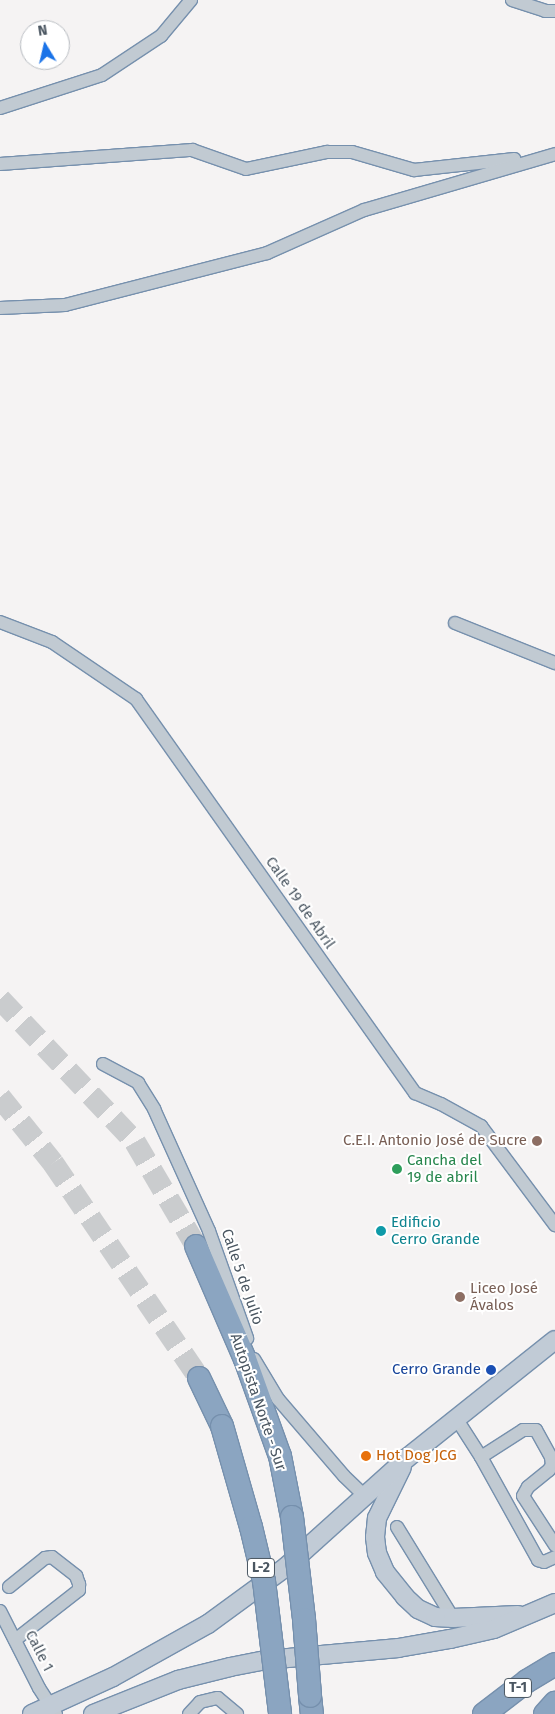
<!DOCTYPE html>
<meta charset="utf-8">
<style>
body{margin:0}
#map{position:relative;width:555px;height:1714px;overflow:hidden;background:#f5f3f3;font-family:"Fira Sans",sans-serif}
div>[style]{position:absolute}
.motorway-tunnel>*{height:22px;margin-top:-11px;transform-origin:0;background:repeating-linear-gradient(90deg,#caccce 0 22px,transparent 0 33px)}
.roads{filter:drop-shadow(1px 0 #7690ad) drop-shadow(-1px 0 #7690ad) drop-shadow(0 1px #7690ad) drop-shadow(0 -1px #7690ad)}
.minor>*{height:12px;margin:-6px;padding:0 6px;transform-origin:6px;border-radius:6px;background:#c1cad2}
.secondary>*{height:18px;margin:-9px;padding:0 9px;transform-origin:9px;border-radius:9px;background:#c1cbd6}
.motorway>*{height:22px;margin:-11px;padding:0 11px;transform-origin:11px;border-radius:11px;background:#8ba5c1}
.bridges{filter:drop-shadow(1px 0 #7690ad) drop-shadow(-1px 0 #7690ad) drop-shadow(0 1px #7690ad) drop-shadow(0 -1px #7690ad)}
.motorway-bridge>*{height:22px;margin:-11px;padding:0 11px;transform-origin:11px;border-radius:11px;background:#8ba5c1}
.dots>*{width:14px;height:14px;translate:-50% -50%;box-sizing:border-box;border:2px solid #fff;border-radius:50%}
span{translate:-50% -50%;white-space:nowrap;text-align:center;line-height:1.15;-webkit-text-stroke:4px #fff;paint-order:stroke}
.shield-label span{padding:1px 4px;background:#fff;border:1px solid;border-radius:4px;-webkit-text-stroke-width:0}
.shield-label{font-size:14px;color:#4a5661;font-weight:700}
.street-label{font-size:15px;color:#4a5661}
.education-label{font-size:15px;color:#785e54}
.right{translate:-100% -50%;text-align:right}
.left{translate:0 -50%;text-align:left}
.leisure-label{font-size:15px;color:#27864d}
.culture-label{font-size:15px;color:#0d838f}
.transit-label{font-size:15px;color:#164399}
.food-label{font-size:15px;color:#c56008}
.north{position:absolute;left:20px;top:20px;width:50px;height:50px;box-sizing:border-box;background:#fff;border:1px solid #b7bbc0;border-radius:50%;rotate:351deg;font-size:14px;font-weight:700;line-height:20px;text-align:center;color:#4a5661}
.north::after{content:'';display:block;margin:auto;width:18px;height:22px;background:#1a73e8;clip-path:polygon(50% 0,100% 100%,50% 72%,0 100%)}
</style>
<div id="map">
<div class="motorway-tunnel">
<i style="left:0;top:999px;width:197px;rotate:46.6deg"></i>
<i style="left:135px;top:1142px;width:121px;rotate:59.6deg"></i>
<i style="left:0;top:1097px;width:85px;rotate:51.2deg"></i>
<i style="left:53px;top:1163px;width:260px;rotate:55.8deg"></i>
</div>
<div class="roads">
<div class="minor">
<i style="left:512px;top:0;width:35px;rotate:18deg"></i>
<i style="left:545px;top:11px;width:10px"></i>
<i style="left:0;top:108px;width:107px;rotate:-17.9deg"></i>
<i style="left:102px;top:75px;width:71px;rotate:-33.5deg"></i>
<i style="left:161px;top:36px;width:47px;rotate:-50.2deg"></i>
<i style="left:0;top:164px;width:193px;rotate:-4.2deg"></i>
<i style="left:192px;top:150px;width:57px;rotate:19.4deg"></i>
<i style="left:246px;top:169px;width:83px;rotate:-11.9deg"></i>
<i style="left:327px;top:152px;width:25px"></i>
<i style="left:352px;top:152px;width:65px;rotate:16.2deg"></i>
<i style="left:414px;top:170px;width:101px;rotate:-6.3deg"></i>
<i style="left:0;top:308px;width:65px;rotate:-2.6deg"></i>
<i style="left:65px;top:305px;width:209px;rotate:-14.4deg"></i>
<i style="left:267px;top:253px;width:106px;rotate:-23.9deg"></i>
<i style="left:364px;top:210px;width:199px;rotate:-16.3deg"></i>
<i style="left:0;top:622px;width:56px;rotate:21deg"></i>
<i style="left:52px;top:642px;width:102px;rotate:34.2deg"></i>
<i style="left:136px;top:699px;width:483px;rotate:54.7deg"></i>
<i style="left:415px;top:1093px;width:28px;rotate:23deg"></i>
<i style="left:441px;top:1104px;width:46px;rotate:28.8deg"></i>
<i style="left:481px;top:1126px;width:124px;rotate:53.2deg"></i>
<i style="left:455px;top:623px;width:108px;rotate:21.8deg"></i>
<i style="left:103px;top:1064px;width:40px;rotate:28deg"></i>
<i style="left:138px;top:1083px;width:31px;rotate:58deg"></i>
<i style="left:154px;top:1109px;width:134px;rotate:65.7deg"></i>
<i style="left:209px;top:1231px;width:114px;rotate:70.4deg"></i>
<i style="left:254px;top:1359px;width:47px;rotate:59deg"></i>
<i style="left:278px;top:1399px;width:101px;rotate:49.4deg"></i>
<i style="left:344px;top:1476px;width:29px;rotate:44deg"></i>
<i style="left:456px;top:1418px;width:46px;rotate:57.3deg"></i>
<i style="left:481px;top:1457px;width:118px;rotate:61deg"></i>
<i style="left:538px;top:1560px;width:6px;rotate:18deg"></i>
<i style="left:544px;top:1562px;width:12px;rotate:-24deg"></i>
<i style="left:481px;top:1457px;width:50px;rotate:-32.7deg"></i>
<i style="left:523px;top:1430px;width:13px"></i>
<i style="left:536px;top:1430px;width:31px;rotate:61deg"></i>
<i style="left:551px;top:1457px;width:8px;rotate:83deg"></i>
<i style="left:552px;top:1465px;width:6px;rotate:121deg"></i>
<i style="left:549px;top:1470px;width:27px;rotate:141deg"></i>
<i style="left:528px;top:1487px;width:10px;rotate:119deg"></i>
<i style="left:523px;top:1496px;width:59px;rotate:56.9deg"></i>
<i style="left:397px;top:1527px;width:107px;rotate:58.4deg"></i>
<i style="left:9px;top:1587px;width:46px;rotate:-38.9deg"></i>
<i style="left:45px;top:1558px;width:7px;rotate:-8deg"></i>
<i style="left:52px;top:1557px;width:31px;rotate:38deg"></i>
<i style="left:76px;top:1576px;width:9px;rotate:69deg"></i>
<i style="left:79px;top:1584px;width:6px;rotate:90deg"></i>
<i style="left:79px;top:1590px;width:81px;rotate:142deg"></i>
<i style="left:0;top:1611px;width:86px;rotate:63.1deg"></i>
<i style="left:39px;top:1688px;width:31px;rotate:57deg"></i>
<i style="left:189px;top:1714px;width:16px;rotate:-47deg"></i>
<i style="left:200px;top:1702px;width:18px;rotate:-13deg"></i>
<i style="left:218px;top:1698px;width:25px;rotate:40deg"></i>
</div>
<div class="secondary">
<i style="left:402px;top:1467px;width:57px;rotate:116.1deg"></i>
<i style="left:377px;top:1518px;width:19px;rotate:96deg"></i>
<i style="left:375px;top:1537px;width:16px;rotate:83deg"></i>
<i style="left:377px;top:1553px;width:21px;rotate:67deg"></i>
<i style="left:385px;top:1572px;width:32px;rotate:51deg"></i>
<i style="left:405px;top:1597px;width:18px;rotate:43deg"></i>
<i style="left:418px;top:1609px;width:19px;rotate:25deg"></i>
<i style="left:435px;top:1617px;width:18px;rotate:3deg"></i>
<i style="left:453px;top:1618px;width:65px;rotate:-2.6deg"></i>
<i style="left:32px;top:1714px;width:89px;rotate:-24.6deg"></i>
<i style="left:113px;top:1677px;width:109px;rotate:-29.2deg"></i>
<i style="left:208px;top:1624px;width:97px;rotate:-36.2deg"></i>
<i style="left:286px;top:1567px;width:163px;rotate:-42deg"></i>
<i style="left:407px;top:1458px;width:189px;rotate:-38.6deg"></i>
<i style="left:93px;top:1714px;width:92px;rotate:-21.8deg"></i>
<i style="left:178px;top:1680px;width:54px;rotate:-14deg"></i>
<i style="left:230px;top:1667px;width:37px;rotate:-11deg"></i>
<i style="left:266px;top:1660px;width:133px;rotate:-5.2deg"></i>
<i style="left:398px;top:1648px;width:53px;rotate:-9.8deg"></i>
<i style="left:450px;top:1639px;width:45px;rotate:-12.8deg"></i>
<i style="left:494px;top:1629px;width:66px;rotate:-23.1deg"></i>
</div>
<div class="motorway">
<i style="left:196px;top:1246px;width:123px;rotate:66.6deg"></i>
<i style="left:245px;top:1359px;width:103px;rotate:70.2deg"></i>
<i style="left:280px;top:1456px;width:62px;rotate:78.9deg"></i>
<i style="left:199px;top:1378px;width:53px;rotate:64.4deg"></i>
<i style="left:310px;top:1696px;width:18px;rotate:84deg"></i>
<i style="left:484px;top:1714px;width:54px;rotate:-37.5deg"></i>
<i style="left:527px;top:1681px;width:33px;rotate:-31deg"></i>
<i style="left:545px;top:1714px;width:15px;rotate:-48deg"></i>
</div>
</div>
<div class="bridges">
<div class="motorway-bridge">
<i style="left:222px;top:1426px;width:105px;rotate:74deg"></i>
<i style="left:251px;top:1527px;width:56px;rotate:76.5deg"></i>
<i style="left:264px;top:1581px;width:134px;rotate:83.1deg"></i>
<i style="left:292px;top:1517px;width:103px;rotate:83.3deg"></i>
<i style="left:304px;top:1619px;width:77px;rotate:85.5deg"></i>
</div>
</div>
<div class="dots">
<i style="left:537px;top:1141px;background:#8d6e63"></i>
<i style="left:397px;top:1169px;background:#2e9e5b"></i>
<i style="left:381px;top:1231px;background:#0f9aa8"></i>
<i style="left:460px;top:1297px;background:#8d6e63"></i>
<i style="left:491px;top:1370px;background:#1a4fb4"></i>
<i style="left:366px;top:1456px;background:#e8710a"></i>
</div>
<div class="shield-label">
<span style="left:261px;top:1568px">L-2</span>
<span style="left:518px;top:1688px">T-1</span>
</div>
<div class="street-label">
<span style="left:300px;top:903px;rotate:55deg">Calle 19 de Abril</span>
<span style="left:242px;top:1277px;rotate:71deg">Calle 5 de Julio</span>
<span style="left:258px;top:1402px;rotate:71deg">Autopista Norte - Sur</span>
<span style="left:39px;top:1651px;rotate:63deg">Calle 1</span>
</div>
<div class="education-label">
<span class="right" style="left:527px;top:1141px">C.E.I. Antonio José de Sucre</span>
<span class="left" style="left:470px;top:1297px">Liceo José<br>Ávalos</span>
</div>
<div class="leisure-label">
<span class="left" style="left:407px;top:1169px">Cancha del<br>19 de abril</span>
</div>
<div class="culture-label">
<span class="left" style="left:391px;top:1231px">Edificio<br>Cerro Grande</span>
</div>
<div class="transit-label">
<span class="right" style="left:481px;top:1370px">Cerro Grande</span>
</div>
<div class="food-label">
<span class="left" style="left:376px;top:1456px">Hot Dog JCG</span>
</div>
<div class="north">N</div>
</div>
